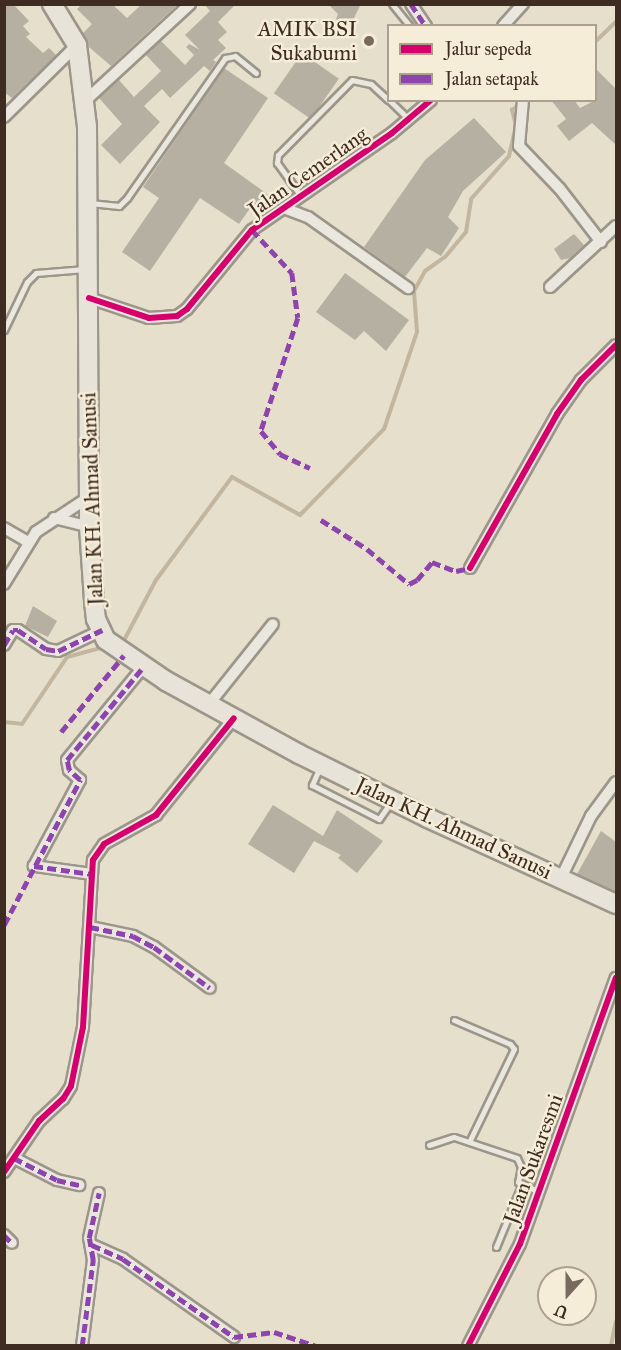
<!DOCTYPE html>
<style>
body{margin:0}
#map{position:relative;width:621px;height:1350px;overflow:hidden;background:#e6dfcc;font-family:"IM FELL Great Primer",serif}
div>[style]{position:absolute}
.stream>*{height:4px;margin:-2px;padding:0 2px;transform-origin:2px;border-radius:2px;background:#c2b69f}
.building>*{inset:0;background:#b6b0a3;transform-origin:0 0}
.roads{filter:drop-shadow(2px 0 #9c968a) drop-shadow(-2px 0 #9c968a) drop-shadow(0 2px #9c968a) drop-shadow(0 -2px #9c968a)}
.service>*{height:5px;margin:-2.5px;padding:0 2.5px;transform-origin:2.5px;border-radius:2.5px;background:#eae7de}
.minor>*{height:10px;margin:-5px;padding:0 5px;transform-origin:5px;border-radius:5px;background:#eae7de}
.trunk>*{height:18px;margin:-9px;padding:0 9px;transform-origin:9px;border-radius:9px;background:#e7e3d9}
.quiet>*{height:4.5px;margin-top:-2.25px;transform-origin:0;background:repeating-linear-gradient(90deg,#8e44ad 0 9px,transparent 0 13.5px)}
.cycleway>*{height:6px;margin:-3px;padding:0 3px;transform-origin:3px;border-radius:3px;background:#d6006c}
.dots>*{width:16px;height:16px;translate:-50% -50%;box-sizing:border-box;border:3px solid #f5edd7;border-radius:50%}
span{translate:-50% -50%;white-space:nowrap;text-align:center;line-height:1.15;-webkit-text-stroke:5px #f5edd7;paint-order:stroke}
.poi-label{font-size:21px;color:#3e2b22}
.right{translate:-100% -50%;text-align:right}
.street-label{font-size:21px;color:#3e2b22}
.frame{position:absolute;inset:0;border:6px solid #3e2b22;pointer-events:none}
.legend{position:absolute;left:387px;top:24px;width:210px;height:78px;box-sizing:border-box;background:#f5edd7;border:2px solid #ac9f8f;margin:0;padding:8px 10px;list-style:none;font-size:18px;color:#3e2b22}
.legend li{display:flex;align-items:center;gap:12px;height:30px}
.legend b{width:30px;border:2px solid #ac9f8f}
.north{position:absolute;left:537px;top:1266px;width:60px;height:60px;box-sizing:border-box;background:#f5edd7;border:2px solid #ac9f8f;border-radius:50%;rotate:201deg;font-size:16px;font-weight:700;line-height:24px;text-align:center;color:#3e2b22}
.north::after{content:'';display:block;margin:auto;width:21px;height:27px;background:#796a5e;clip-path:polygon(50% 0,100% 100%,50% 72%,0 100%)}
</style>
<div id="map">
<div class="stream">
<i style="left:596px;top:41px;width:28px;rotate:-44deg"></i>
<i style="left:121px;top:646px;width:75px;rotate:-62.1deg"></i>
<i style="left:156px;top:580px;width:128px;rotate:-53.6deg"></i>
<i style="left:232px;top:477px;width:78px;rotate:29.2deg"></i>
<i style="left:300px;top:515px;width:120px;rotate:-45.7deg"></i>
<i style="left:384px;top:429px;width:102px;rotate:-71.2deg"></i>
<i style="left:417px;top:332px;width:41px;rotate:-94.2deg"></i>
<i style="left:414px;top:291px;width:23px;rotate:-61deg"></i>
<i style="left:425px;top:271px;width:24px;rotate:-35deg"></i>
<i style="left:445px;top:257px;width:33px;rotate:-50deg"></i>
<i style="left:466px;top:232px;width:33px;rotate:-81deg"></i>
<i style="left:471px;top:199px;width:57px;rotate:-48.5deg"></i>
<i style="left:509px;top:156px;width:32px;rotate:-77deg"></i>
<i style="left:516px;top:125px;width:16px;rotate:-105deg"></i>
<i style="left:512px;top:110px;width:10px;rotate:-37deg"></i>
<i style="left:4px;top:722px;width:18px;rotate:6deg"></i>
<i style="left:22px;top:724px;width:81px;rotate:-56.1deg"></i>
<i style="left:67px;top:657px;width:39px;rotate:-15deg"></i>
<i style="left:611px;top:1346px;width:25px;rotate:-79deg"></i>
</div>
<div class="building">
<i style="clip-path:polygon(4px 4px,13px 4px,29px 21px,23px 26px,30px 34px,26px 37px,43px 53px,49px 48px,56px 55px,12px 98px,4px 92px)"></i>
<i style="clip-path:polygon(82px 4px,112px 4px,127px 18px,142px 4px,178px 4px,111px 66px,89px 47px,83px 33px,92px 24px,77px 9px)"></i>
<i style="clip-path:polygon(204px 4px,236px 4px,218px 22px,227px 32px,218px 40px,226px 48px,213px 60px,216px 62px,210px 71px,204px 66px,170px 98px,162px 89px,144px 106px,160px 122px,120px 164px,101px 145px,122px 124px,99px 98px,119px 80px,134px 97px,161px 71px,146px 55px,161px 41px,185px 65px,194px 55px,186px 47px,189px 44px,200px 50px,185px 35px,210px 11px)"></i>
<i style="clip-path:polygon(328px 4px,361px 4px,350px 26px,336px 19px,338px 14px)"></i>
<i style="left:302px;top:53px;width:45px;height:49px;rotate:35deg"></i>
<i style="clip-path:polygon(224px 68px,268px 98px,224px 163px,274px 199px,261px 215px,251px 207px,239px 224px,200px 198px,150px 271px,122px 252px,159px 198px,143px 187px)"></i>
<i style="clip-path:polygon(596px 69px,616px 89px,616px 145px,592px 123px,569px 141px,557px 126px,566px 119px,551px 100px,574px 100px,580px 108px,596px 100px)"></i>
<i style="clip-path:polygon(474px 118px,506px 152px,463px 191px,448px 217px,459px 228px,441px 256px,427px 248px,405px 277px,364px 247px,425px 160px)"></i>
<i style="clip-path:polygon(574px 234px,584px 245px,570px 258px,561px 260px,554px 249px)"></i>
<i style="clip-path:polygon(345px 273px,409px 320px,386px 351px,364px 331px,355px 340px,316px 312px)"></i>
<i style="clip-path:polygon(33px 606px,57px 621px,48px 637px,25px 626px)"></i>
<i style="clip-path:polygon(273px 805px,323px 836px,337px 810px,383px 841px,357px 873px,338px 858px,341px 855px,314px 841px,294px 873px,248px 844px)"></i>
<i style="clip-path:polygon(601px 831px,616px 842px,616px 892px,577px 874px)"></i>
</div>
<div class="roads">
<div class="service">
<i style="left:392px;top:4px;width:28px;rotate:51deg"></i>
<i style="left:389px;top:100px;width:28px;rotate:44deg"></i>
<i style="left:301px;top:196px;width:41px;rotate:-126deg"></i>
<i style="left:277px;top:163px;width:8px;rotate:-83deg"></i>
<i style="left:278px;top:155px;width:105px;rotate:-45.4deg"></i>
<i style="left:352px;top:80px;width:19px;rotate:12deg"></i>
<i style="left:371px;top:84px;width:23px;rotate:43deg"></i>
<i style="left:90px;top:203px;width:29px;rotate:6deg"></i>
<i style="left:119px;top:206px;width:11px;rotate:-45deg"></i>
<i style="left:127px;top:198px;width:171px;rotate:-55deg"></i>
<i style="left:225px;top:58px;width:10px;rotate:-11deg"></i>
<i style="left:235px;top:56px;width:27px;rotate:39deg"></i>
<i style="left:4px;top:330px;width:53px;rotate:-64.4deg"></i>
<i style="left:27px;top:282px;width:13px;rotate:-45deg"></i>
<i style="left:36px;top:273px;width:49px;rotate:-4.7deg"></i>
<i style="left:320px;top:767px;width:20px;rotate:114deg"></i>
<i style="left:312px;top:785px;width:75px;rotate:26.9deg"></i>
<i style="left:379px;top:819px;width:21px;rotate:-55deg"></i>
<i style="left:454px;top:1020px;width:61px;rotate:23.2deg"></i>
<i style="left:510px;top:1044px;width:6px;rotate:51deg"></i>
<i style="left:514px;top:1049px;width:103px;rotate:115.8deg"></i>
<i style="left:429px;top:1145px;width:26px;rotate:-18deg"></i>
<i style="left:454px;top:1137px;width:66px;rotate:18.4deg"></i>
<i style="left:517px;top:1158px;width:10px;rotate:66deg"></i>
<i style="left:521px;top:1167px;width:15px;rotate:101deg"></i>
<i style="left:518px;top:1182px;width:21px;rotate:25deg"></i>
<i style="left:496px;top:1247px;width:66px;rotate:-67.7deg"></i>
</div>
<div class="minor">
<i style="left:411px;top:4px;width:27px;rotate:56deg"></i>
<i style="left:503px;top:26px;width:30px;rotate:-48deg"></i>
<i style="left:523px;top:100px;width:46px;rotate:95deg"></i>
<i style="left:519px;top:146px;width:59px;rotate:46.4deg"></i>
<i style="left:560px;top:189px;width:67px;rotate:52.3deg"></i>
<i style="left:85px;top:101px;width:143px;rotate:-42.7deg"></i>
<i style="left:4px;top:117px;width:103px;rotate:-44.6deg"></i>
<i style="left:284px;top:208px;width:26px;rotate:21deg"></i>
<i style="left:308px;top:217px;width:123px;rotate:35.4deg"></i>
<i style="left:550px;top:287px;width:90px;rotate:-42.7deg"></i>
<i style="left:89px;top:298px;width:63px;rotate:18.4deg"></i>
<i style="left:149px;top:318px;width:28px;rotate:-4deg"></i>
<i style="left:177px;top:316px;width:12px;rotate:-35deg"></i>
<i style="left:187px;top:309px;width:102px;rotate:-50.6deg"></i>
<i style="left:252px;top:230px;width:170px;rotate:-34.7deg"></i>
<i style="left:392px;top:133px;width:51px;rotate:-40.2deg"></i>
<i style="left:54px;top:518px;width:36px;rotate:14deg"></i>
<i style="left:4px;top:528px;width:28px;rotate:30deg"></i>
<i style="left:470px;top:568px;width:177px;rotate:-60.5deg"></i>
<i style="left:557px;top:414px;width:42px;rotate:-54.8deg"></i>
<i style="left:581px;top:380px;width:49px;rotate:-45deg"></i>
<i style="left:4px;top:584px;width:61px;rotate:-58.4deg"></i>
<i style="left:36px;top:532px;width:64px;rotate:-33.4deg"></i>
<i style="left:4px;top:645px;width:17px;rotate:-59deg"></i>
<i style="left:13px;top:630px;width:5px"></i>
<i style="left:18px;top:630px;width:34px;rotate:34deg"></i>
<i style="left:46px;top:649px;width:12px;rotate:9deg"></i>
<i style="left:58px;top:651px;width:49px;rotate:-25.5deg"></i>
<i style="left:209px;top:704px;width:102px;rotate:-51.3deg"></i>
<i style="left:92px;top:874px;width:59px;rotate:-172.1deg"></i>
<i style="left:34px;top:866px;width:98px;rotate:-61.9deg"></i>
<i style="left:80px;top:780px;width:15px;rotate:-138deg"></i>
<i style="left:69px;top:770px;width:10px;rotate:-101deg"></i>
<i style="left:67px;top:760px;width:120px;rotate:-50.7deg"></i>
<i style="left:561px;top:878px;width:69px;rotate:-64.2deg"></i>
<i style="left:591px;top:816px;width:42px;rotate:-53.7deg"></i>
<i style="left:90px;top:927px;width:44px;rotate:11.8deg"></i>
<i style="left:133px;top:936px;width:24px;rotate:28deg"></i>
<i style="left:154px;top:947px;width:69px;rotate:36.2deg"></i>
<i style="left:14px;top:1158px;width:48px;rotate:27.1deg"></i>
<i style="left:57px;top:1180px;width:23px;rotate:13deg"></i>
<i style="left:4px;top:1172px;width:62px;rotate:-55.5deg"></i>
<i style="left:39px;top:1121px;width:33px;rotate:-43deg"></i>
<i style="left:63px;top:1099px;width:15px;rotate:-58deg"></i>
<i style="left:71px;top:1086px;width:60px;rotate:-78.5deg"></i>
<i style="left:83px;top:1027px;width:167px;rotate:-86.6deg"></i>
<i style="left:93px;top:860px;width:19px;rotate:-55deg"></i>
<i style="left:104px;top:844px;width:60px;rotate:-29.1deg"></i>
<i style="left:156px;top:815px;width:124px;rotate:-51.2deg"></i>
<i style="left:4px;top:1235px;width:11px;rotate:45deg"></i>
<i style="left:92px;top:1245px;width:34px;rotate:24deg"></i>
<i style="left:123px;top:1259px;width:136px;rotate:35.1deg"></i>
<i style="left:82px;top:1346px;width:87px;rotate:-82.7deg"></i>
<i style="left:93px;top:1260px;width:22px;rotate:-100deg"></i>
<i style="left:89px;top:1238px;width:46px;rotate:-77.5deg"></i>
<i style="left:468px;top:1346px;width:114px;rotate:-63deg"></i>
<i style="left:520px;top:1244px;width:283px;rotate:-70.2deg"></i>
</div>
<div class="trunk">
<i style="left:52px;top:4px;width:48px;rotate:58.6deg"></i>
<i style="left:77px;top:45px;width:83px;rotate:83deg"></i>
<i style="left:87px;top:127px;width:400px;rotate:89.7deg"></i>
<i style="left:89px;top:527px;width:74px;rotate:86.1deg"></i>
<i style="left:94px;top:601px;width:18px;rotate:84deg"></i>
<i style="left:96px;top:619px;width:23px;rotate:65deg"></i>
<i style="left:106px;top:640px;width:73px;rotate:34.3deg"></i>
<i style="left:166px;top:681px;width:152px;rotate:28.8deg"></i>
<i style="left:299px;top:754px;width:144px;rotate:26.4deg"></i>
<i style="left:428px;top:818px;width:207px;rotate:24.6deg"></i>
</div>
</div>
<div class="quiet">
<i style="left:411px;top:4px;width:27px;rotate:56deg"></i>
<i style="left:252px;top:230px;width:59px;rotate:47.1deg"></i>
<i style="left:292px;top:273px;width:45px;rotate:82.4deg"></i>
<i style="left:298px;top:318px;width:119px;rotate:108.1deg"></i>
<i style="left:261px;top:431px;width:30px;rotate:50deg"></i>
<i style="left:280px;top:454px;width:33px;rotate:25deg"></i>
<i style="left:321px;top:520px;width:54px;rotate:32.2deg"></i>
<i style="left:367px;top:549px;width:55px;rotate:39.8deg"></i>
<i style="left:409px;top:584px;width:9px;rotate:-27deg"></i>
<i style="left:417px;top:580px;width:23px;rotate:-50deg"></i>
<i style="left:432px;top:562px;width:26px;rotate:21deg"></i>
<i style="left:456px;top:571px;width:14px;rotate:-12deg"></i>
<i style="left:4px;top:645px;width:17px;rotate:-59deg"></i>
<i style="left:13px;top:630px;width:5px"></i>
<i style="left:18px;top:630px;width:34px;rotate:34deg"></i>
<i style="left:46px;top:649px;width:12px;rotate:9deg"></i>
<i style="left:58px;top:651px;width:49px;rotate:-25.5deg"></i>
<i style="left:61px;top:732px;width:99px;rotate:-50.7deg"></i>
<i style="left:34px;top:866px;width:59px;rotate:7.9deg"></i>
<i style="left:92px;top:874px;width:5px;rotate:101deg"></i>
<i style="left:4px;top:925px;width:164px;rotate:-62.3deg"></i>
<i style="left:80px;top:780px;width:15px;rotate:-138deg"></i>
<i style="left:69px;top:770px;width:10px;rotate:-101deg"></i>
<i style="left:67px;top:760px;width:120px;rotate:-50.7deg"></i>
<i style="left:90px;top:927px;width:44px;rotate:11.8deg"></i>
<i style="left:133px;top:936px;width:24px;rotate:28deg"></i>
<i style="left:154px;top:947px;width:69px;rotate:36.2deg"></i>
<i style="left:14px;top:1158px;width:48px;rotate:27.1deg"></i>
<i style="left:57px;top:1180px;width:23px;rotate:13deg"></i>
<i style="left:4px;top:1235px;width:11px;rotate:45deg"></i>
<i style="left:92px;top:1245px;width:34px;rotate:24deg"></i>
<i style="left:123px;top:1259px;width:136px;rotate:35.1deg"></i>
<i style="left:234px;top:1337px;width:40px;rotate:-7.1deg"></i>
<i style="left:274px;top:1332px;width:44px;rotate:18.4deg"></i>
<i style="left:82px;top:1346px;width:87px;rotate:-82.7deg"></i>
<i style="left:93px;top:1260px;width:22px;rotate:-100deg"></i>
<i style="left:89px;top:1238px;width:46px;rotate:-77.5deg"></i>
</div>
<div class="cycleway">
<i style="left:89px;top:298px;width:63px;rotate:18.4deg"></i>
<i style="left:149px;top:318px;width:28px;rotate:-4deg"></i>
<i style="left:177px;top:316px;width:12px;rotate:-35deg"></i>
<i style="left:187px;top:309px;width:102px;rotate:-50.6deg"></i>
<i style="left:252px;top:230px;width:170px;rotate:-34.7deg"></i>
<i style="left:392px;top:133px;width:51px;rotate:-40.2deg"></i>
<i style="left:470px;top:568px;width:177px;rotate:-60.5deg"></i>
<i style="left:557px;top:414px;width:42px;rotate:-54.8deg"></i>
<i style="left:581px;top:380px;width:49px;rotate:-45deg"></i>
<i style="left:4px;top:1172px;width:62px;rotate:-55.5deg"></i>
<i style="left:39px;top:1121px;width:33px;rotate:-43deg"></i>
<i style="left:63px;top:1099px;width:15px;rotate:-58deg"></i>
<i style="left:71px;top:1086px;width:60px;rotate:-78.5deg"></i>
<i style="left:83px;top:1027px;width:167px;rotate:-86.6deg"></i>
<i style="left:93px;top:860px;width:19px;rotate:-55deg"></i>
<i style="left:104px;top:844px;width:60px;rotate:-29.1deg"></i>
<i style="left:156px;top:815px;width:124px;rotate:-51.2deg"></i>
<i style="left:468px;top:1346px;width:114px;rotate:-63deg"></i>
<i style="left:520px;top:1244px;width:283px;rotate:-70.2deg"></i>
</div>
<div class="dots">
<i style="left:369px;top:41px;background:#796a5e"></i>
</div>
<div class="poi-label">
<span class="right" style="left:357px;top:41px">AMIK BSI<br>Sukabumi</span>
</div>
<div class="street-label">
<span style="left:308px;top:172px;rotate:-35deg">Jalan Cemerlang</span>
<span style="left:92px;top:499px;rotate:-92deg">Jalan KH. Ahmad Sanusi</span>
<span style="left:454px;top:828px;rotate:25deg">Jalan KH. Ahmad Sanusi</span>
<span style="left:533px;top:1159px;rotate:-70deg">Jalan Sukaresmi</span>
</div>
<div class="frame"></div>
<ul class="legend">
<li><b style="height:8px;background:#d6006c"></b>Jalur sepeda</li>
<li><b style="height:8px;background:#8e44ad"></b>Jalan setapak</li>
</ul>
<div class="north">U</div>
</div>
